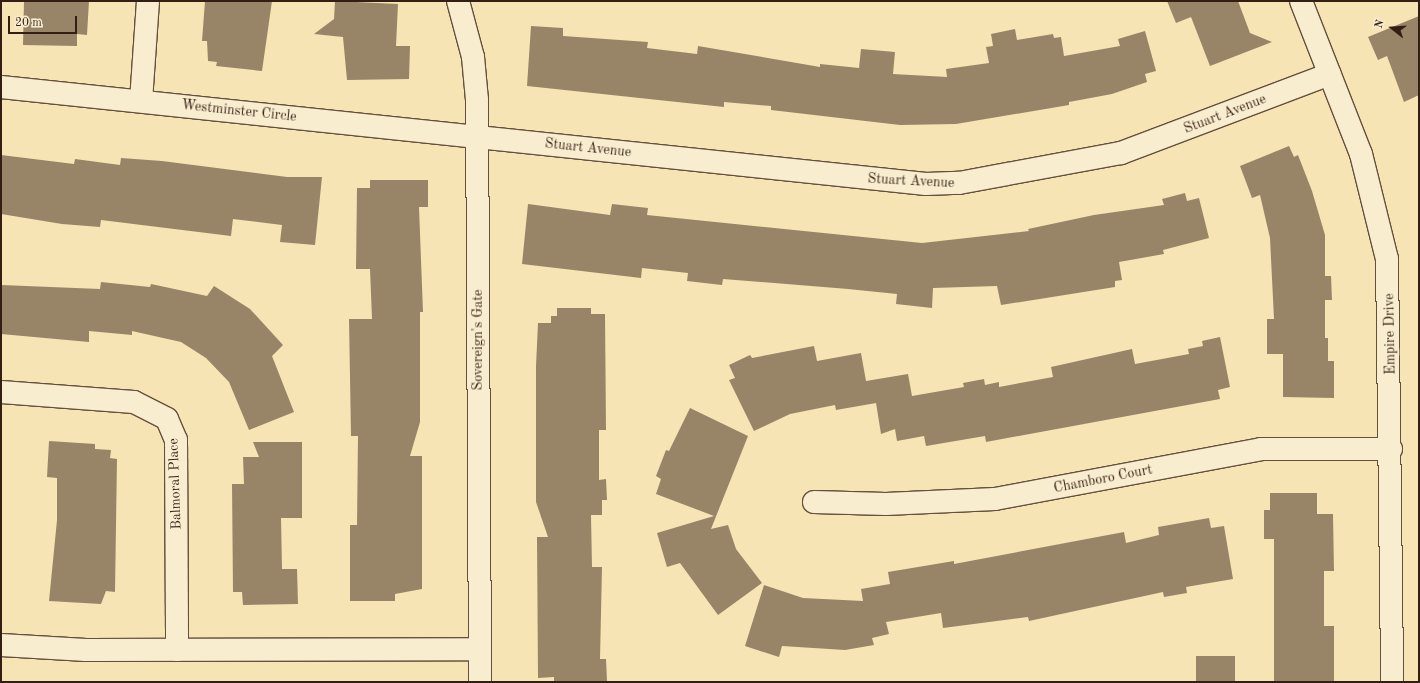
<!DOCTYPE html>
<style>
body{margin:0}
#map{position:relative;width:1420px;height:683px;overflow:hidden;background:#f6e4b5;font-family:"Old Standard TT",serif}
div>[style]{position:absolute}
.building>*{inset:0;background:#988568;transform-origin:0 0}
.roads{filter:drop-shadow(1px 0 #64503c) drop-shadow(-1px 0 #64503c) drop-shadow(0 1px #64503c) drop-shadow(0 -1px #64503c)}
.minor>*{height:22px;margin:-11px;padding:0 11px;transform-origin:11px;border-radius:11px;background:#f9edcf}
span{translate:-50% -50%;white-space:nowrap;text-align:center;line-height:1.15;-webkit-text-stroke:4px #f9edcf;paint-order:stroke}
.street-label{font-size:14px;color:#331e14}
.frame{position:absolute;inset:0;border:2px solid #331e14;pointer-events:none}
.north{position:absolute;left:1372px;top:8px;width:40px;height:40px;-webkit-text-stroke:3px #f9edcf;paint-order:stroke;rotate:287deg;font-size:11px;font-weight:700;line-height:16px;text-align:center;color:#331e14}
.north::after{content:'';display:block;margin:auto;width:14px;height:18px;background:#331e14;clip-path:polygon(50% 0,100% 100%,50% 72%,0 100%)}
.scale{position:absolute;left:8px;top:16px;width:69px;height:18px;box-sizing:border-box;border:2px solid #331e14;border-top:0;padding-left:5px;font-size:12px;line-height:14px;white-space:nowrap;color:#331e14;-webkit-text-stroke:3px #f9edcf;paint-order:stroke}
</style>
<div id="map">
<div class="building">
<i style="clip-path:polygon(24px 1px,89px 1px,87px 35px,77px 34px,77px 46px,23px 45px)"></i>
<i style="clip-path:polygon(205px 1px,272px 1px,262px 71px,216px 66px,217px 62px,208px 61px,207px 41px,202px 41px)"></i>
<i style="clip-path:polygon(335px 1px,398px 4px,396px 46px,410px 46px,409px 79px,347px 80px,343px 37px,314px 34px,334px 19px)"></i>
<i style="clip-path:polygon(1167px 1px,1238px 1px,1250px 33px,1272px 42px,1210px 66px,1191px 17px,1176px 23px)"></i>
<i style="clip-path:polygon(1419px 16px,1419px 95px,1404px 102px,1387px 56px,1378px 60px,1368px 37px)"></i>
<i style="clip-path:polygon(531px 26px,563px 28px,563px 36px,648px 42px,647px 48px,697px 54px,698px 46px,820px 67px,820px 64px,859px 68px,861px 49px,895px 52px,893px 74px,947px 77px,946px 69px,989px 63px,986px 47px,993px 46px,991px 34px,1015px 29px,1017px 40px,1053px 34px,1054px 38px,1061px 37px,1064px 56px,1120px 46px,1118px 39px,1145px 31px,1156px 71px,1145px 74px,1147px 82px,1112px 94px,1069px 102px,1069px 105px,956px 124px,900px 125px,771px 110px,771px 106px,724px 102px,724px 107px,527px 86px)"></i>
<i style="clip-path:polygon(1289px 146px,1294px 157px,1298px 155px,1312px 191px,1325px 235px,1325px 276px,1331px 276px,1332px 300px,1325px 300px,1325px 338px,1328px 338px,1328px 361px,1334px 361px,1334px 398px,1283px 397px,1283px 354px,1267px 354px,1267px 319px,1274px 319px,1270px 238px,1260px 195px,1252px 198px,1240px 166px)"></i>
<i style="clip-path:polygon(1px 155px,74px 164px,75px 159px,120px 165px,121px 158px,162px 161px,287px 177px,322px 177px,315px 245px,280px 242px,282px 225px,233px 219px,231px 236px,101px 220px,100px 227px,62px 224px,1px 214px)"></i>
<i style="clip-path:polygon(370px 180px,428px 180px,428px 207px,419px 207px,423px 312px,420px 312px,420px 422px,410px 456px,422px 456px,422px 589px,395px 594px,395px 601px,350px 601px,350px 525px,357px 525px,358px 436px,351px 436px,349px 319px,372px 319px,370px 269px,356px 269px,357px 188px,370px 188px)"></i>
<i style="clip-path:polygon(1185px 193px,1187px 201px,1199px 198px,1209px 238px,1163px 250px,1164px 254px,1119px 262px,1122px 280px,1115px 281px,1115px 287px,1001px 305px,997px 286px,933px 288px,932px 308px,896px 304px,897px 294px,848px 289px,723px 279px,722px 285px,687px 281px,688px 273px,642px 268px,641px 278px,522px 264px,528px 204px,610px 215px,612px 204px,648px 208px,647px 215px,922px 243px,1029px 231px,1028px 229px,1094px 215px,1164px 205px,1162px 199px)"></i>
<i style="clip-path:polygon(101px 282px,150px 287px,151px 284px,207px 296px,214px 286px,250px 309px,283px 345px,272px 356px,294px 412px,249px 430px,229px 382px,206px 358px,181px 342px,132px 331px,132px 335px,89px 331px,89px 342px,1px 334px,1px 285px,100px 289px)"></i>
<i style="clip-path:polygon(557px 308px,591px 308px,591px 314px,605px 314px,606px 430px,599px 430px,599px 480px,606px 479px,607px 500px,602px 500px,602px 515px,591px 515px,592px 567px,602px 567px,600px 659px,606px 659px,607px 681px,560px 682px,554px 681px,554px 677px,538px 678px,537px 537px,548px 537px,536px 502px,536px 366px,538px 323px,551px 323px,551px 316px,557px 316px)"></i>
<i style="clip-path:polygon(1220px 337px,1230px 387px,1218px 390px,1220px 399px,986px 442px,985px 436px,926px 446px,924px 436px,897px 441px,895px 429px,881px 434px,876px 403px,836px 410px,835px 405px,790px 414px,754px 431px,729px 380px,735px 378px,729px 365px,750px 355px,752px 358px,814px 346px,817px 361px,861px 353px,866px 381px,908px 374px,912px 396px,964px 387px,963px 383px,984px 379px,985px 385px,999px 382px,999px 387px,1053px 377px,1051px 367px,1132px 349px,1135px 364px,1189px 354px,1188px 349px,1203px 346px,1202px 341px)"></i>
<i style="clip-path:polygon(690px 408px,748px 436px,711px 529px,728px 525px,736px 549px,762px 583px,718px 615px,680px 563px,667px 567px,657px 533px,714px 516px,656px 494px,661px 479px,656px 476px,666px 450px,669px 451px)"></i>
<i style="clip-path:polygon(49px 441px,95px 444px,95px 449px,111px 450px,110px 458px,117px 459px,115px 592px,106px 591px,101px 604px,49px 601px,57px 520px,57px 478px,47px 477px)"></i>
<i style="clip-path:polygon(253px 442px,302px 442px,302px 518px,281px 518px,282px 569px,297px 569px,298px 604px,243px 605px,242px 592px,233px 592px,232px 484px,244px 484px,243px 457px,259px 457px)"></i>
<i style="clip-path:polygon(1270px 493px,1317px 493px,1317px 514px,1333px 514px,1334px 571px,1324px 571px,1324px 626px,1334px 626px,1334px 682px,1274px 682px,1274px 539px,1264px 539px,1264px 510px,1270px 510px)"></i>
<i style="clip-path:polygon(1209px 518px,1211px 528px,1224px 526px,1233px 579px,1186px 587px,1187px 593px,1164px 597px,1163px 592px,1029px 621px,1028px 617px,943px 628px,941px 613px,886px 622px,889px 634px,872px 638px,874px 645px,845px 650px,782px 646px,779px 657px,745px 646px,764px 585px,803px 598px,863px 601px,861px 589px,890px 584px,888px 572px,954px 561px,954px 564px,1124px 532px,1126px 543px,1159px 535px,1158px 527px)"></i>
<i style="left:1196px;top:656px;width:39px;height:26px"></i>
</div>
<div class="roads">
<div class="minor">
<i style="left:458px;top:1px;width:58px;rotate:75deg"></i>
<i style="left:473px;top:57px;width:43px;rotate:84.7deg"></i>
<i style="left:477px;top:100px;width:582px;rotate:89.7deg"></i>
<i style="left:1301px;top:1px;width:164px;rotate:68.6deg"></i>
<i style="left:1361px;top:154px;width:108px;rotate:76.1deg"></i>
<i style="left:1387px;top:259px;width:423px;rotate:89.3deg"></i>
<i style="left:1px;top:87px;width:930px;rotate:5.99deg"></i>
<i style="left:926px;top:184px;width:33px;rotate:-2deg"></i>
<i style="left:959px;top:183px;width:165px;rotate:-10.5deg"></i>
<i style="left:1121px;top:153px;width:223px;rotate:-20.7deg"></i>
<i style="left:141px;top:101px;width:100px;rotate:-86deg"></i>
<i style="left:1px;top:392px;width:133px;rotate:4.3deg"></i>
<i style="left:134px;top:402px;width:37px;rotate:27deg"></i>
<i style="left:167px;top:419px;width:23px;rotate:67deg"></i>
<i style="left:176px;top:440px;width:210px;rotate:89.7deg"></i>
<i style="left:814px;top:502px;width:72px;rotate:1.6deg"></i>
<i style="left:886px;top:504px;width:109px;rotate:-2.6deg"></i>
<i style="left:995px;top:499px;width:271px;rotate:-10.6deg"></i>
<i style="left:1261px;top:449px;width:130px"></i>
<i style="left:1px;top:645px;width:85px;rotate:3.4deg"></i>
<i style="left:86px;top:650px;width:394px;rotate:-0.1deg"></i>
</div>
</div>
<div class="street-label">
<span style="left:239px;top:111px;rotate:6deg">Westminster Circle</span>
<span style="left:1225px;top:114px;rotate:-21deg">Stuart Avenue</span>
<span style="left:588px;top:148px;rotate:6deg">Stuart Avenue</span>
<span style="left:911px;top:181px;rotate:3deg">Stuart Avenue</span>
<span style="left:1390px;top:334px;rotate:-91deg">Empire Drive</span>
<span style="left:478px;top:340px;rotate:-90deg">Sovereign's Gate</span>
<span style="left:1103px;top:479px;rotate:-11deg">Chamboro Court</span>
<span style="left:175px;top:484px;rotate:-92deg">Balmoral Place</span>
</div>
<div class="frame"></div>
<div class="north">N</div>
<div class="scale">20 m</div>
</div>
